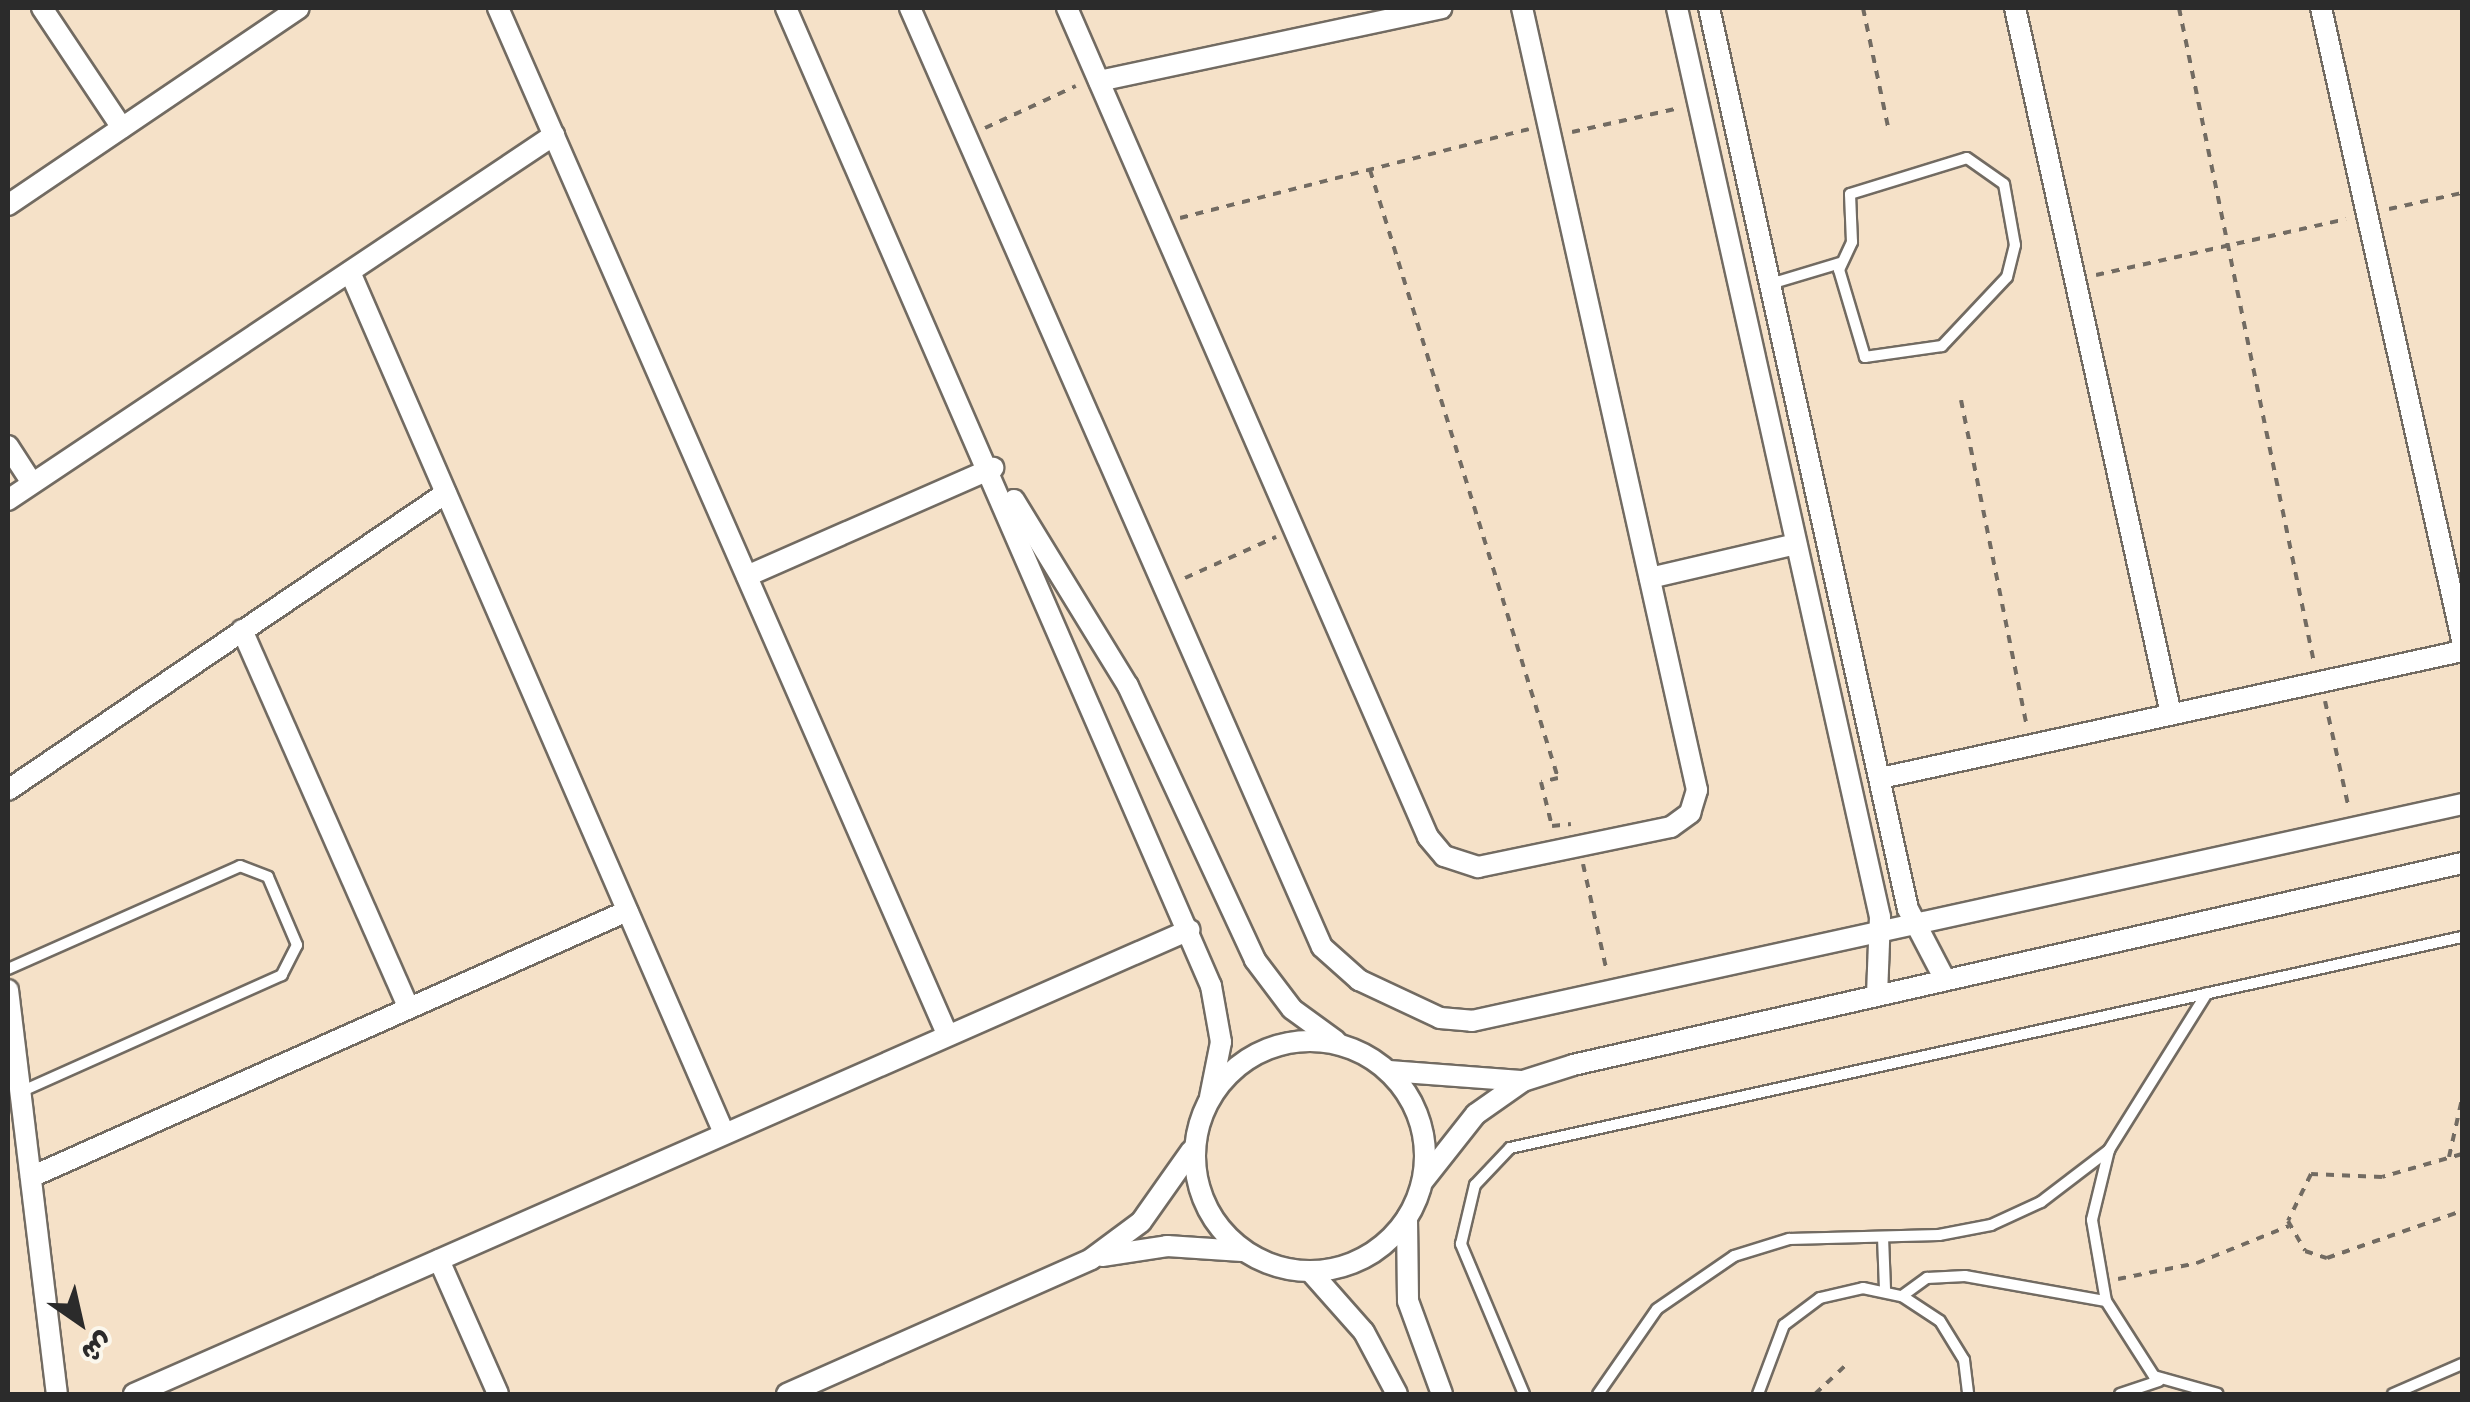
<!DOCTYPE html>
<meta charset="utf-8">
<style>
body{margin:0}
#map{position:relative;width:2470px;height:1402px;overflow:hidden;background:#f5e1c8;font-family:"Architects Daughter","Playpen Sans Arabic",sans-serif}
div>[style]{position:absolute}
.path>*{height:4px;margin-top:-2px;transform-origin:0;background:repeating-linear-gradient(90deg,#726b62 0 8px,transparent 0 16px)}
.roads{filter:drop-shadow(2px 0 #726b62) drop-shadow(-2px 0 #726b62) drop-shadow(0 2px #726b62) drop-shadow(0 -2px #726b62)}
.lane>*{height:10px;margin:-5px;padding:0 5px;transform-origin:5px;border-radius:5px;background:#fff}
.street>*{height:20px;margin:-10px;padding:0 10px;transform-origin:10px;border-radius:10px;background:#fff}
.street>.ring{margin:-10px;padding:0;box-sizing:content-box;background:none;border:20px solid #fff;border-radius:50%}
span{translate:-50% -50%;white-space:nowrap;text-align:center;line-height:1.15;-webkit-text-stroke:8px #fbf7ec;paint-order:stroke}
.frame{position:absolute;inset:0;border:10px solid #2b2b2b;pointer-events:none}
.north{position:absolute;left:30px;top:1272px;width:100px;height:100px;-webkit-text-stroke:8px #fbf7ec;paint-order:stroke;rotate:146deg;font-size:28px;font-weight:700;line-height:40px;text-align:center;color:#2b2b2b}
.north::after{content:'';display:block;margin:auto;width:35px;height:45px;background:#2b2b2b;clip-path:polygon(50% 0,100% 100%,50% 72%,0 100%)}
</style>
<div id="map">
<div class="path">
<i style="left:1863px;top:8px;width:126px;rotate:78.1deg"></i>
<i style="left:2179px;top:8px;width:669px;rotate:78.35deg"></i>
<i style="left:985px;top:128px;width:100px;rotate:-24.8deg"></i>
<i style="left:1572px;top:132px;width:110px;rotate:-12.6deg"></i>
<i style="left:1370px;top:170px;width:636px;rotate:72.82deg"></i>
<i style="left:1558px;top:778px;width:17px;rotate:167deg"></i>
<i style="left:1541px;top:782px;width:45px;rotate:76deg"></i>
<i style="left:1552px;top:826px;width:19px;rotate:-6deg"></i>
<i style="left:2389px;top:209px;width:75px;rotate:-12.4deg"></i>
<i style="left:1180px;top:218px;width:360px;rotate:-14.3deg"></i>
<i style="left:2096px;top:275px;width:256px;rotate:-12.6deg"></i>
<i style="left:1961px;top:400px;width:333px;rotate:78.6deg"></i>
<i style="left:1185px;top:578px;width:100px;rotate:-24.3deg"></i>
<i style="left:2325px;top:701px;width:111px;rotate:77.5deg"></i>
<i style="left:1583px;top:864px;width:111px;rotate:77.5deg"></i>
<i style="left:2462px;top:1154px;width:83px;rotate:164deg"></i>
<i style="left:2382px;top:1177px;width:71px;rotate:-177.6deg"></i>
<i style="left:2311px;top:1174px;width:52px;rotate:116.1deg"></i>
<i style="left:2288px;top:1221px;width:34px;rotate:60deg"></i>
<i style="left:2305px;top:1251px;width:23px;rotate:18deg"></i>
<i style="left:2327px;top:1258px;width:143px;rotate:-19.2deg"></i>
<i style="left:2449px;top:1157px;width:59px;rotate:-77.4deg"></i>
<i style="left:2118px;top:1279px;width:81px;rotate:-11.4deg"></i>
<i style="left:2197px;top:1263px;width:99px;rotate:-21.9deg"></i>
<i style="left:1815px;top:1394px;width:44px;rotate:-43.2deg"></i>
</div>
<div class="roads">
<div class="lane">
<i style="left:1967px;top:158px;width:45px;rotate:35.1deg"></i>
<i style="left:2004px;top:184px;width:62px;rotate:79.8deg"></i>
<i style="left:2015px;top:245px;width:33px;rotate:104deg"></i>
<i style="left:2007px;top:277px;width:95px;rotate:133.3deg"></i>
<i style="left:1942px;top:346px;width:78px;rotate:171.9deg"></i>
<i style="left:1865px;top:357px;width:91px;rotate:-106.6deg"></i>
<i style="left:1839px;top:270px;width:31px;rotate:-65deg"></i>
<i style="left:1852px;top:242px;width:48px;rotate:-92.4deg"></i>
<i style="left:1850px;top:194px;width:122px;rotate:-17.1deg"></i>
<i style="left:1770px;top:284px;width:73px;rotate:-16.7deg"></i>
<i style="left:8px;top:969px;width:254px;rotate:-23.9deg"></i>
<i style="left:240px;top:866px;width:30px;rotate:21deg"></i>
<i style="left:268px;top:877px;width:74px;rotate:66.9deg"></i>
<i style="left:297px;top:945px;width:34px;rotate:117deg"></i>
<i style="left:282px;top:975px;width:286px;rotate:155.9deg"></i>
<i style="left:2207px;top:993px;width:185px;rotate:122deg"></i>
<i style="left:2109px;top:1150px;width:72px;rotate:103.7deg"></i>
<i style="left:2092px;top:1220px;width:82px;rotate:80.2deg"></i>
<i style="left:2106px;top:1301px;width:89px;rotate:57.4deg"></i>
<i style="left:2154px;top:1376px;width:66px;rotate:15.7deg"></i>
<i style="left:1883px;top:1237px;width:53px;rotate:87.8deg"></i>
<i style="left:1902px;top:1296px;width:31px;rotate:-36deg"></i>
<i style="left:1927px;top:1278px;width:38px;rotate:-3deg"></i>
<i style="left:1965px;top:1276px;width:143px;rotate:10.1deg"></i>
<i style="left:1524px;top:1394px;width:163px;rotate:-112.8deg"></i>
<i style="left:1461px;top:1244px;width:61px;rotate:-76.7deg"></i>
<i style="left:1475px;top:1185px;width:51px;rotate:-46.6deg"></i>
<i style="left:1510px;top:1148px;width:975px;rotate:-12.5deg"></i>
<i style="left:1598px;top:1394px;width:103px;rotate:-55.2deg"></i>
<i style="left:1657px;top:1309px;width:93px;rotate:-34.5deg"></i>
<i style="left:1734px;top:1256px;width:58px;rotate:-17.2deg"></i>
<i style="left:1789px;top:1239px;width:150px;rotate:-1.5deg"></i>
<i style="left:1939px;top:1235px;width:53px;rotate:-10.9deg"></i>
<i style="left:1991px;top:1225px;width:55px;rotate:-24.7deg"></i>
<i style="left:2041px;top:1202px;width:86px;rotate:-37.4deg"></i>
<i style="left:1758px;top:1394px;width:74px;rotate:-69.4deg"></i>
<i style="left:1784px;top:1325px;width:45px;rotate:-36.9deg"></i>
<i style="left:1820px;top:1298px;width:44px;rotate:-13.1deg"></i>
<i style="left:1863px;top:1288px;width:40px;rotate:12deg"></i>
<i style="left:1902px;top:1296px;width:45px;rotate:33.3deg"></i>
<i style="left:1940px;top:1321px;width:46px;rotate:58.4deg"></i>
<i style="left:1964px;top:1360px;width:34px;rotate:83deg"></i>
<i style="left:2120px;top:1394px;width:41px;rotate:-18.4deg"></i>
<i style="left:2393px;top:1394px;width:75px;rotate:-23.5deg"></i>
</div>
<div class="street">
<i style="left:42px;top:8px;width:144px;rotate:56.3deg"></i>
<i style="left:498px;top:8px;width:1120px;rotate:66.36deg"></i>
<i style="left:786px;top:8px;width:1066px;rotate:66.51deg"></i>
<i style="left:1211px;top:986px;width:57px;rotate:79.9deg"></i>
<i style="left:1221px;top:1042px;width:56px;rotate:101.3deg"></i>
<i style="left:910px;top:8px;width:1025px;rotate:66.31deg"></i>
<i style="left:1322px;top:947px;width:50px;rotate:41.7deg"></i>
<i style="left:1359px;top:980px;width:89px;rotate:25.1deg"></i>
<i style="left:1440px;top:1018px;width:32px;rotate:5deg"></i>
<i style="left:1472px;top:1021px;width:1014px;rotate:-12.36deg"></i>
<i style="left:1067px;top:8px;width:904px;rotate:66.47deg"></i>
<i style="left:1428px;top:837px;width:25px;rotate:50deg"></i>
<i style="left:1444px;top:856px;width:36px;rotate:18deg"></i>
<i style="left:1478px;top:867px;width:197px;rotate:-11.7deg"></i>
<i style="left:1671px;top:827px;width:24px;rotate:-36deg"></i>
<i style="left:1690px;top:813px;width:24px;rotate:-73deg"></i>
<i style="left:1697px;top:790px;width:801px;rotate:-102.61deg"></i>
<i style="left:1677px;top:8px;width:931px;rotate:77.41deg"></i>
<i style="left:1880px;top:917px;width:77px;rotate:92.2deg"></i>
<i style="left:1709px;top:8px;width:923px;rotate:77.55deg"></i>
<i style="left:1908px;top:909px;width:78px;rotate:62.4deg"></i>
<i style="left:2015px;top:8px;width:723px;rotate:77.54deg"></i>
<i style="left:2321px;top:8px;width:648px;rotate:77.42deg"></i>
<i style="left:1099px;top:81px;width:350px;rotate:-12deg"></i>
<i style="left:8px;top:205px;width:351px;rotate:-34.1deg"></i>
<i style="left:350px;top:272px;width:939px;rotate:66.52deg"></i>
<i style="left:8px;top:446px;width:44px;rotate:57deg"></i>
<i style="left:8px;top:500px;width:657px;rotate:-33.76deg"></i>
<i style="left:1014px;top:500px;width:218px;rotate:58.5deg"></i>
<i style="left:1128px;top:686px;width:302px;rotate:65.1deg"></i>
<i style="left:1255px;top:960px;width:61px;rotate:52.9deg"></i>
<i style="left:1292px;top:1009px;width:54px;rotate:36deg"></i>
<i style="left:747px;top:576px;width:269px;rotate:-23.7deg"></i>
<i style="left:1650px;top:578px;width:150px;rotate:-13.1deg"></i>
<i style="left:242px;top:630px;width:413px;rotate:66.2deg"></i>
<i style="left:1881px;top:778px;width:595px;rotate:-12.33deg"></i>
<i style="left:8px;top:790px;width:529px;rotate:-34.14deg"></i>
<i style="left:8px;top:990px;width:407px;rotate:83.1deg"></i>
<i class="ring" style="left:1195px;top:1041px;width:210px;height:210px"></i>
<i style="left:1389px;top:1071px;width:132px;rotate:4.3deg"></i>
<i style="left:31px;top:1177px;width:653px;rotate:-24.05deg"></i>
<i style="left:1423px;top:1181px;width:85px;rotate:-51.7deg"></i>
<i style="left:1476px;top:1114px;width:57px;rotate:-35.1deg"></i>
<i style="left:1523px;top:1081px;width:52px;rotate:-17.7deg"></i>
<i style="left:1573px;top:1065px;width:912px;rotate:-12.8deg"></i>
<i style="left:1407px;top:1218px;width:83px;rotate:89.3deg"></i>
<i style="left:1408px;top:1301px;width:99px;rotate:69.9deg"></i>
<i style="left:1102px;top:1256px;width:66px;rotate:-8.7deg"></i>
<i style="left:1167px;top:1246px;width:75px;rotate:3.8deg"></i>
<i style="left:439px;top:1260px;width:146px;rotate:66.2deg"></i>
<i style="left:1310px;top:1271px;width:81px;rotate:48.5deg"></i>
<i style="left:1364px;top:1332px;width:70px;rotate:62deg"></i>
<i style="left:134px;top:1394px;width:1153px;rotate:-23.74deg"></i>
<i style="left:787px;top:1394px;width:333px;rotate:-23.9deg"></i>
<i style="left:1091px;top:1259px;width:62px;rotate:-36.5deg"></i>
<i style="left:1141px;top:1222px;width:87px;rotate:-54.8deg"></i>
</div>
</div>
<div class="frame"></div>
<div class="north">ش</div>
</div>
